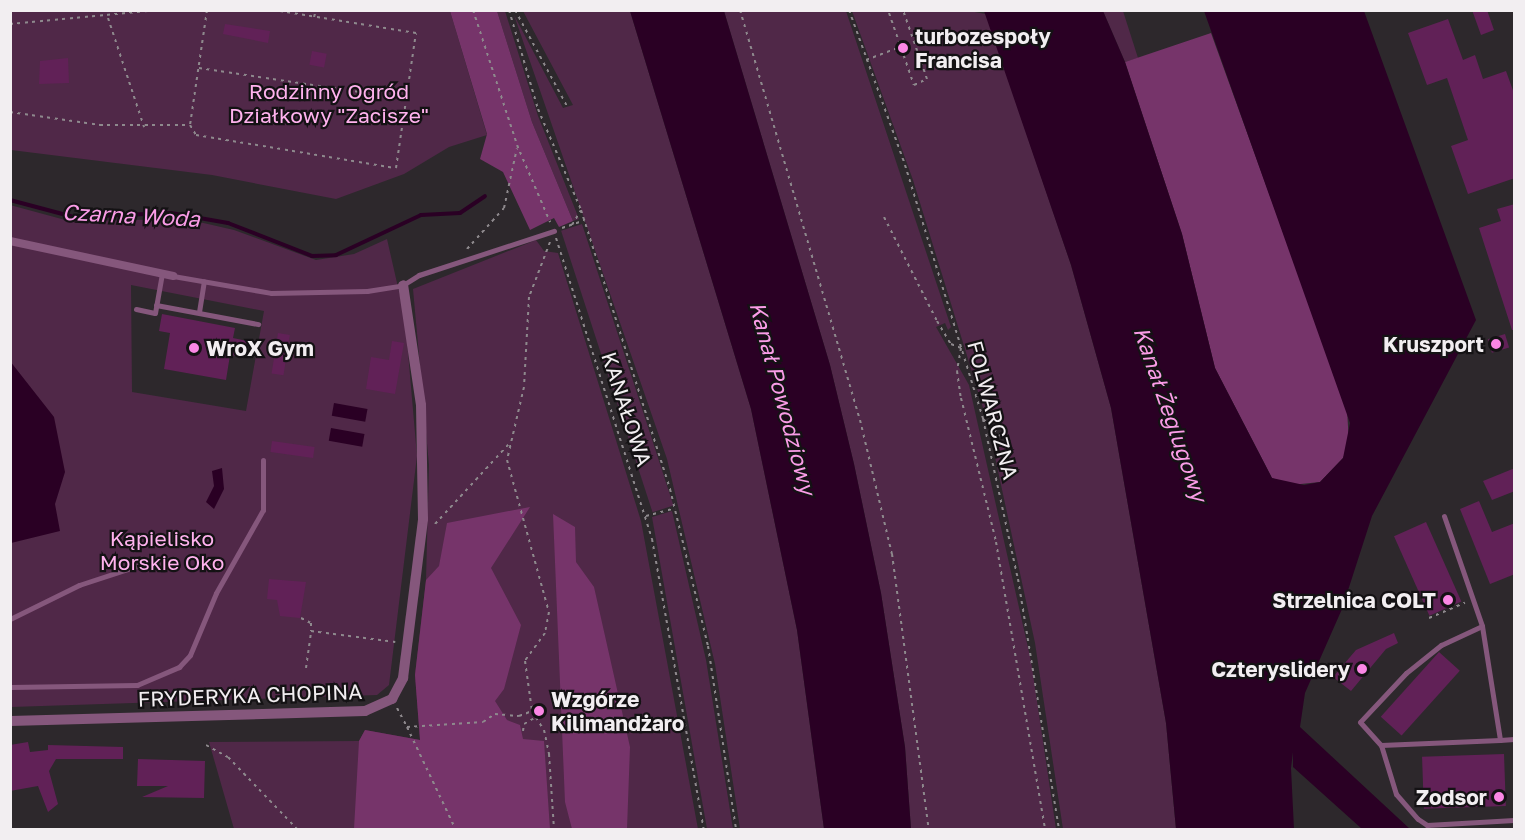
<!DOCTYPE html>
<meta charset="utf-8">
<style>
body{margin:0}
#map{position:relative;width:1525px;height:840px;overflow:hidden;background:#2d282c;font-family:"Golos Text",sans-serif}
div>[style]{position:absolute}
.green>*{inset:0;background:#502848;transform-origin:0 0}
.forest>*{inset:0;background:#76346a}
.water>*{inset:0;background:#2a0024;transform-origin:0 0}
.stream>*{height:4px;margin:-2px;padding:0 2px;transform-origin:2px;border-radius:2px;background:#2a0024}
.building>*{inset:0;background:#612157;transform-origin:0 0}
.path>*{height:2px;margin-top:-1px;transform-origin:0;background:repeating-linear-gradient(90deg,#8e898d 0 3px,transparent 0 7.5px)}
.service>*{height:5px;margin:-2.5px;padding:0 2.5px;transform-origin:2.5px;border-radius:2.5px;background:#85577c}
.pedestrian>*{height:8px;margin:-4px;padding:0 4px;transform-origin:4px;border-radius:4px;background:#85577c}
.minor>*{height:10px;margin:-5px;padding:0 5px;transform-origin:5px;border-radius:5px;background:#85577c}
.dots>*{width:16px;height:16px;translate:-50% -50%;box-sizing:border-box;border:3px solid #141214;border-radius:50%}
span{translate:-50% -50%;white-space:nowrap;text-align:center;line-height:1.15;-webkit-text-stroke:4.5px #141214;paint-order:stroke}
.poi-label{font-size:21px;color:#f2eef1;font-weight:700}
.left{translate:0 -50%;text-align:left}
.right{translate:-100% -50%;text-align:right}
.park-label{font-size:21px;color:#ffb2ee}
.street-label{font-size:21px;color:#f2eef1}
.water-label{font-size:22px;color:#fa9ce7;font-style:italic}
.frame{position:absolute;inset:0;border:12px solid #f2eef1;pointer-events:none}
</style>
<div id="map">
<div class="green">
<i style="clip-path:polygon(963px 10px,986px 14px,1071px 265px,1111px 408px,1166px 723px,1176px 829px,1063px 829px,1035px 643px,989px 429px,1005px 446px,1011px 441px,984px 411px,913px 180px,852px 11px)"></i>
<i style="clip-path:polygon(10px 11px,450px 11px,487px 135px,449px 147px,404px 174px,336px 199px,212px 175px,11px 150px)"></i>
<i style="clip-path:polygon(497px 11px,505px 11px,538px 116px,579px 219px,573px 221px,532px 122px)"></i>
<i style="clip-path:polygon(523px 11px,630px 11px,751px 409px,797px 630px,824px 829px,740px 829px,715px 664px,667px 459px,514px 15px,563px 108px,573px 105px)"></i>
<i style="clip-path:polygon(724px 11px,846px 11px,951px 327px,948px 330px,945px 323px,936px 327px,969px 385px,1031px 661px,1056px 829px,911px 829px,905px 747px,881px 593px,854px 464px,830px 365px)"></i>
<i style="clip-path:polygon(1103px 11px,1123px 11px,1138px 58px,1125px 62px)"></i>
<i style="clip-path:polygon(evenodd,10px 205px,69px 221px,186px 219px,234px 230px,316px 260px,354px 254px,387px 239px,405px 318px,417px 456px,389px 685px,377px 695px,11px 707px,10px 205px,131px 285px,264px 311px,246px 411px,132px 392px,131px 285px)"></i>
<i style="left:582px;top:224px;width:296px;height:22px;rotate:72deg"></i>
<i style="clip-path:polygon(536px 240px,544px 251px,558px 253px,641px 521px,698px 829px,234px 829px,209px 742px,359px 741px,365px 730px,420px 740px,415px 675px,426px 580px,429px 465px,413px 289px)"></i>
<i style="clip-path:polygon(672px 511px,706px 660px,733px 829px,707px 829px,652px 517px)"></i>
</div>
<div class="forest">
<i style="clip-path:polygon(450px 11px,497px 11px,532px 122px,573px 221px,559px 227px,554px 218px,530px 230px,503px 172px,480px 159px,487px 134px)"></i>
<i style="clip-path:polygon(1211px 33px,1347px 409px,1349px 444px,1343px 458px,1320px 482px,1291px 485px,1272px 478px,1215px 368px,1182px 234px,1125px 62px)"></i>
<i style="clip-path:polygon(530px 507px,491px 568px,521px 625px,504px 689px,495px 701px,507px 720px,520px 725px,523px 739px,544px 741px,550px 829px,354px 829px,359px 741px,365px 730px,420px 740px,415px 675px,426px 580px,439px 566px,447px 523px)"></i>
<i style="clip-path:polygon(553px 514px,575px 527px,576px 562px,594px 587px,630px 747px,627px 829px,572px 829px,565px 802px)"></i>
</div>
<div class="water">
<i style="clip-path:polygon(630px 11px,724px 11px,830px 365px,854px 464px,881px 593px,905px 747px,911px 829px,824px 829px,797px 630px,751px 409px)"></i>
<i style="clip-path:polygon(984px 11px,1103px 11px,1125px 62px,1182px 234px,1215px 368px,1272px 478px,1304px 485px,1320px 482px,1343px 458px,1350px 423px,1204px 11px,1364px 11px,1476px 320px,1372px 516px,1342px 609px,1305px 693px,1300px 727px,1410px 829px,1362px 829px,1293px 767px,1293px 752px,1291px 768px,1294px 829px,1176px 829px,1166px 723px,1111px 408px,1071px 265px)"></i>
<i style="clip-path:polygon(10px 361px,54px 417px,65px 472px,55px 504px,60px 531px,11px 543px)"></i>
<i style="left:334px;top:403px;width:34px;height:13px;rotate:10deg"></i>
<i style="left:331px;top:428px;width:34px;height:13px;rotate:10deg"></i>
<i style="clip-path:polygon(222px 468px,224px 489px,214px 509px,206px 502px,214px 486px,212px 471px)"></i>
</div>
<div class="stream">
<i style="left:10px;top:200px;width:66px;rotate:14.9deg"></i>
<i style="left:74px;top:217px;width:97px;rotate:-2.4deg"></i>
<i style="left:171px;top:213px;width:58px;rotate:10deg"></i>
<i style="left:228px;top:223px;width:90px;rotate:21.4deg"></i>
<i style="left:312px;top:256px;width:24px;rotate:-2deg"></i>
<i style="left:336px;top:255px;width:94px;rotate:-25.2deg"></i>
<i style="left:421px;top:215px;width:39px;rotate:-3deg"></i>
<i style="left:460px;top:213px;width:30px;rotate:-34deg"></i>
</div>
<div class="building">
<i style="clip-path:polygon(1472px 10px,1487px 10px,1494px 30px,1481px 35px)"></i>
<i style="clip-path:polygon(1448px 19px,1463px 60px,1475px 55px,1483px 79px,1506px 71px,1515px 96px,1515px 178px,1468px 194px,1451px 146px,1468px 140px,1447px 78px,1427px 85px,1408px 33px)"></i>
<i style="clip-path:polygon(225px 24px,270px 31px,268px 43px,223px 34px)"></i>
<i style="left:312px;top:51px;width:15px;height:14px;rotate:11deg"></i>
<i style="clip-path:polygon(68px 58px,69px 83px,39px 84px,40px 61px)"></i>
<i style="clip-path:polygon(1515px 204px,1515px 330px,1512px 330px,1479px 228px,1501px 221px,1497px 209px)"></i>
<i style="clip-path:polygon(162px 314px,235px 328px,233px 338px,247px 341px,244px 357px,230px 355px,226px 380px,164px 369px,170px 333px,159px 331px)"></i>
<i style="left:278px;top:333px;width:12px;height:41px;rotate:9deg"></i>
<i style="left:1505px;top:334px;width:14px;height:18px;rotate:73deg"></i>
<i style="clip-path:polygon(392px 341px,404px 343px,395px 394px,366px 389px,371px 357px,389px 360px)"></i>
<i style="left:272px;top:441px;width:43px;height:11px;rotate:8deg"></i>
<i style="clip-path:polygon(1515px 468px,1515px 491px,1492px 500px,1483px 481px)"></i>
<i style="clip-path:polygon(1479px 501px,1492px 532px,1515px 523px,1515px 574px,1490px 584px,1460px 509px)"></i>
<i style="left:1426px;top:522px;width:87px;height:35px;rotate:66deg"></i>
<i style="clip-path:polygon(269px 579px,306px 582px,300px 618px,280px 616px,277px 600px,267px 599px)"></i>
<i style="clip-path:polygon(1394px 633px,1398px 643px,1386px 649px,1351px 691px,1333px 677px,1356px 650px)"></i>
<i style="left:1439px;top:652px;width:28px;height:87px;rotate:42deg"></i>
<i style="clip-path:polygon(28px 742px,30px 752px,48px 750px,48px 745px,123px 747px,123px 759px,56px 759px,49px 771px,58px 804px,48px 812px,38px 786px,10px 791px,10px 745px)"></i>
<i style="left:1504px;top:754px;width:52px;height:82px;rotate:88deg"></i>
<i style="clip-path:polygon(138px 759px,205px 761px,204px 798px,142px 797px,168px 786px,137px 786px)"></i>
</div>
<div class="path">
<i style="left:207px;top:10px;width:116px;rotate:98.4deg"></i>
<i style="left:190px;top:125px;width:12px;rotate:59deg"></i>
<i style="left:196px;top:135px;width:203px;rotate:9.4deg"></i>
<i style="left:396px;top:168px;width:136px;rotate:-81.6deg"></i>
<i style="left:416px;top:33px;width:144px;rotate:-170.8deg"></i>
<i style="left:473px;top:10px;width:142px;rotate:71.9deg"></i>
<i style="left:517px;top:145px;width:84px;rotate:66.8deg"></i>
<i style="left:509px;top:10px;width:103px;rotate:73.7deg"></i>
<i style="left:538px;top:109px;width:110px;rotate:66.9deg"></i>
<i style="left:581px;top:210px;width:293px;rotate:72.3deg"></i>
<i style="left:670px;top:489px;width:162px;rotate:76.4deg"></i>
<i style="left:708px;top:646px;width:186px;rotate:81.3deg"></i>
<i style="left:515px;top:10px;width:109px;rotate:61.6deg"></i>
<i style="left:740px;top:10px;width:427px;rotate:73.7deg"></i>
<i style="left:860px;top:420px;width:138px;rotate:76.6deg"></i>
<i style="left:892px;top:554px;width:278px;rotate:82.4deg"></i>
<i style="left:849px;top:10px;width:165px;rotate:70.1deg"></i>
<i style="left:905px;top:165px;width:266px;rotate:72.9deg"></i>
<i style="left:983px;top:419px;width:164px;rotate:77.7deg"></i>
<i style="left:1018px;top:579px;width:254px;rotate:80.7deg"></i>
<i style="left:895px;top:10px;width:7px;rotate:153deg"></i>
<i style="left:889px;top:13px;width:76px;rotate:70.9deg"></i>
<i style="left:914px;top:85px;width:14px;rotate:-25deg"></i>
<i style="left:927px;top:79px;width:73px;rotate:-109.2deg"></i>
<i style="left:314px;top:17px;width:7px;rotate:-74deg"></i>
<i style="left:108px;top:18px;width:115px;rotate:71.7deg"></i>
<i style="left:10px;top:24px;width:149px;rotate:-5.4deg"></i>
<i style="left:866px;top:60px;width:36px;rotate:-21deg"></i>
<i style="left:199px;top:68px;width:210px;rotate:8.5deg"></i>
<i style="left:10px;top:112px;width:91px;rotate:8.2deg"></i>
<i style="left:100px;top:125px;width:90px"></i>
<i style="left:884px;top:217px;width:117px;rotate:63deg"></i>
<i style="left:937px;top:321px;width:27px;rotate:59deg"></i>
<i style="left:951px;top:344px;width:11px;rotate:22deg"></i>
<i style="left:961px;top:348px;width:23px;rotate:100deg"></i>
<i style="left:957px;top:371px;width:27px;rotate:82deg"></i>
<i style="left:961px;top:398px;width:148px;rotate:76.3deg"></i>
<i style="left:996px;top:542px;width:292px;rotate:80.3deg"></i>
<i style="left:572px;top:225px;width:17px;rotate:-59deg"></i>
<i style="left:562px;top:228px;width:24px;rotate:-19deg"></i>
<i style="left:556px;top:238px;width:316px;rotate:72.3deg"></i>
<i style="left:652px;top:539px;width:296px;rotate:79.9deg"></i>
<i style="left:550px;top:242px;width:59px;rotate:110.9deg"></i>
<i style="left:529px;top:297px;width:90px;rotate:93.2deg"></i>
<i style="left:524px;top:387px;width:75px;rotate:103.1deg"></i>
<i style="left:507px;top:460px;width:158px;rotate:74.6deg"></i>
<i style="left:549px;top:612px;width:21px;rotate:101deg"></i>
<i style="left:545px;top:633px;width:34px;rotate:126deg"></i>
<i style="left:525px;top:661px;width:50px;rotate:82deg"></i>
<i style="left:532px;top:711px;width:22px;rotate:58deg"></i>
<i style="left:544px;top:730px;width:25px;rotate:78deg"></i>
<i style="left:549px;top:754px;width:76px;rotate:86.2deg"></i>
<i style="left:467px;top:249px;width:55px;rotate:-47.9deg"></i>
<i style="left:504px;top:208px;width:61px;rotate:-77.8deg"></i>
<i style="left:983px;top:419px;width:35px;rotate:44deg"></i>
<i style="left:646px;top:516px;width:30px;rotate:-15deg"></i>
<i style="left:435px;top:524px;width:108px;rotate:-47.3deg"></i>
<i style="left:301px;top:618px;width:11px;rotate:27deg"></i>
<i style="left:311px;top:623px;width:8px;rotate:90deg"></i>
<i style="left:311px;top:631px;width:85px;rotate:7.5deg"></i>
<i style="left:1429px;top:618px;width:39px;rotate:-23deg"></i>
<i style="left:306px;top:668px;width:37px;rotate:-82deg"></i>
<i style="left:397px;top:708px;width:21px;rotate:62deg"></i>
<i style="left:407px;top:727px;width:76px;rotate:-3.8deg"></i>
<i style="left:483px;top:722px;width:14px;rotate:-34deg"></i>
<i style="left:495px;top:714px;width:24px;rotate:5deg"></i>
<i style="left:519px;top:716px;width:14px;rotate:-21deg"></i>
<i style="left:407px;top:727px;width:114px;rotate:64.6deg"></i>
<i style="left:523px;top:731px;width:7px;rotate:-82deg"></i>
<i style="left:524px;top:724px;width:14px;rotate:-30deg"></i>
<i style="left:206px;top:745px;width:25px;rotate:29deg"></i>
<i style="left:228px;top:757px;width:101px;rotate:46.2deg"></i>
</div>
<div class="service">
<i style="left:173px;top:276px;width:99px;rotate:9.8deg"></i>
<i style="left:271px;top:293px;width:96px;rotate:-1.2deg"></i>
<i style="left:367px;top:291px;width:36px;rotate:-9deg"></i>
<i style="left:403px;top:285px;width:19px;rotate:-32deg"></i>
<i style="left:419px;top:275px;width:142px;rotate:-18.1deg"></i>
<i style="left:156px;top:305px;width:104px;rotate:10.6deg"></i>
<i style="left:136px;top:309px;width:19px;rotate:12deg"></i>
<i style="left:155px;top:313px;width:40px;rotate:-80deg"></i>
<i style="left:199px;top:312px;width:31px;rotate:-81deg"></i>
<i style="left:1444px;top:516px;width:116px;rotate:70.9deg"></i>
<i style="left:1482px;top:626px;width:115px;rotate:81deg"></i>
<i style="left:1500px;top:740px;width:14px;rotate:-4deg"></i>
<i style="left:10px;top:619px;width:77px;rotate:-26.2deg"></i>
<i style="left:79px;top:585px;width:71px;rotate:-18.2deg"></i>
<i style="left:1482px;top:626px;width:45px;rotate:155.1deg"></i>
<i style="left:1441px;top:645px;width:45px;rotate:141.3deg"></i>
<i style="left:1406px;top:673px;width:67px;rotate:133.2deg"></i>
<i style="left:1360px;top:722px;width:31px;rotate:48deg"></i>
<i style="left:1381px;top:745px;width:51px;rotate:73deg"></i>
<i style="left:1396px;top:794px;width:33px;rotate:49deg"></i>
<i style="left:1418px;top:819px;width:11px;rotate:34deg"></i>
<i style="left:1427px;top:825px;width:87px;rotate:-3.3deg"></i>
<i style="left:10px;top:687px;width:127px;rotate:-0.9deg"></i>
<i style="left:137px;top:685px;width:46px;rotate:-23.2deg"></i>
<i style="left:179px;top:667px;width:16px;rotate:-47deg"></i>
<i style="left:190px;top:655px;width:67px;rotate:-67.2deg"></i>
<i style="left:216px;top:593px;width:95px;rotate:-60.5deg"></i>
<i style="left:263px;top:510px;width:50px;rotate:-90deg"></i>
<i style="left:1381px;top:745px;width:119px;rotate:-2.4deg"></i>
</div>
<div class="pedestrian">
<i style="left:10px;top:241px;width:167px;rotate:12.1deg"></i>
</div>
<div class="minor">
<i style="left:10px;top:721px;width:355px;rotate:-1.6deg"></i>
<i style="left:365px;top:711px;width:30px;rotate:-24deg"></i>
<i style="left:392px;top:699px;width:24px;rotate:-62deg"></i>
<i style="left:403px;top:678px;width:160px;rotate:-82.8deg"></i>
<i style="left:423px;top:519px;width:114px;rotate:-91deg"></i>
<i style="left:421px;top:405px;width:121px;rotate:-98.5deg"></i>
</div>
<div class="dots">
<i style="left:903px;top:48px;background:#fb87e5"></i>
<i style="left:1496px;top:344px;background:#fb87e5"></i>
<i style="left:194px;top:348px;background:#fb87e5"></i>
<i style="left:1448px;top:600px;background:#fb87e5"></i>
<i style="left:1362px;top:669px;background:#fb87e5"></i>
<i style="left:539px;top:711px;background:#fb87e5"></i>
<i style="left:1499px;top:797px;background:#fb87e5"></i>
</div>
<div class="poi-label">
<span class="left" style="left:915px;top:48px">turbozespoły<br>Francisa</span>
<span class="right" style="left:1484px;top:344px">Kruszport</span>
<span class="left" style="left:206px;top:348px">WroX Gym</span>
<span class="right" style="left:1436px;top:600px">Strzelnica COLT</span>
<span class="right" style="left:1350px;top:669px">Czteryslidery</span>
<span class="left" style="left:551px;top:711px">Wzgórze<br>Kilimandżaro</span>
<span class="right" style="left:1487px;top:797px">Zodsor</span>
</div>
<div class="park-label">
<span style="left:329px;top:103px">Rodzinny Ogród<br>Działkowy "Zacisze"</span>
<span style="left:162px;top:550px">Kąpielisko<br>Morskie Oko</span>
</div>
<div class="street-label">
<span style="left:627px;top:409px;rotate:72deg">KANAŁOWA</span>
<span style="left:993px;top:410px;rotate:75deg">FOLWARCZNA</span>
<span style="left:250px;top:695px;rotate:-2deg">FRYDERYKA CHOPINA</span>
</div>
<div class="water-label">
<span style="left:131px;top:215px;rotate:3deg">Czarna Woda</span>
<span style="left:783px;top:398px;rotate:75deg">Kanał Powodziowy</span>
<span style="left:1171px;top:414px;rotate:71deg">Kanał Żeglugowy</span>
</div>
<div class="frame"></div>
</div>
